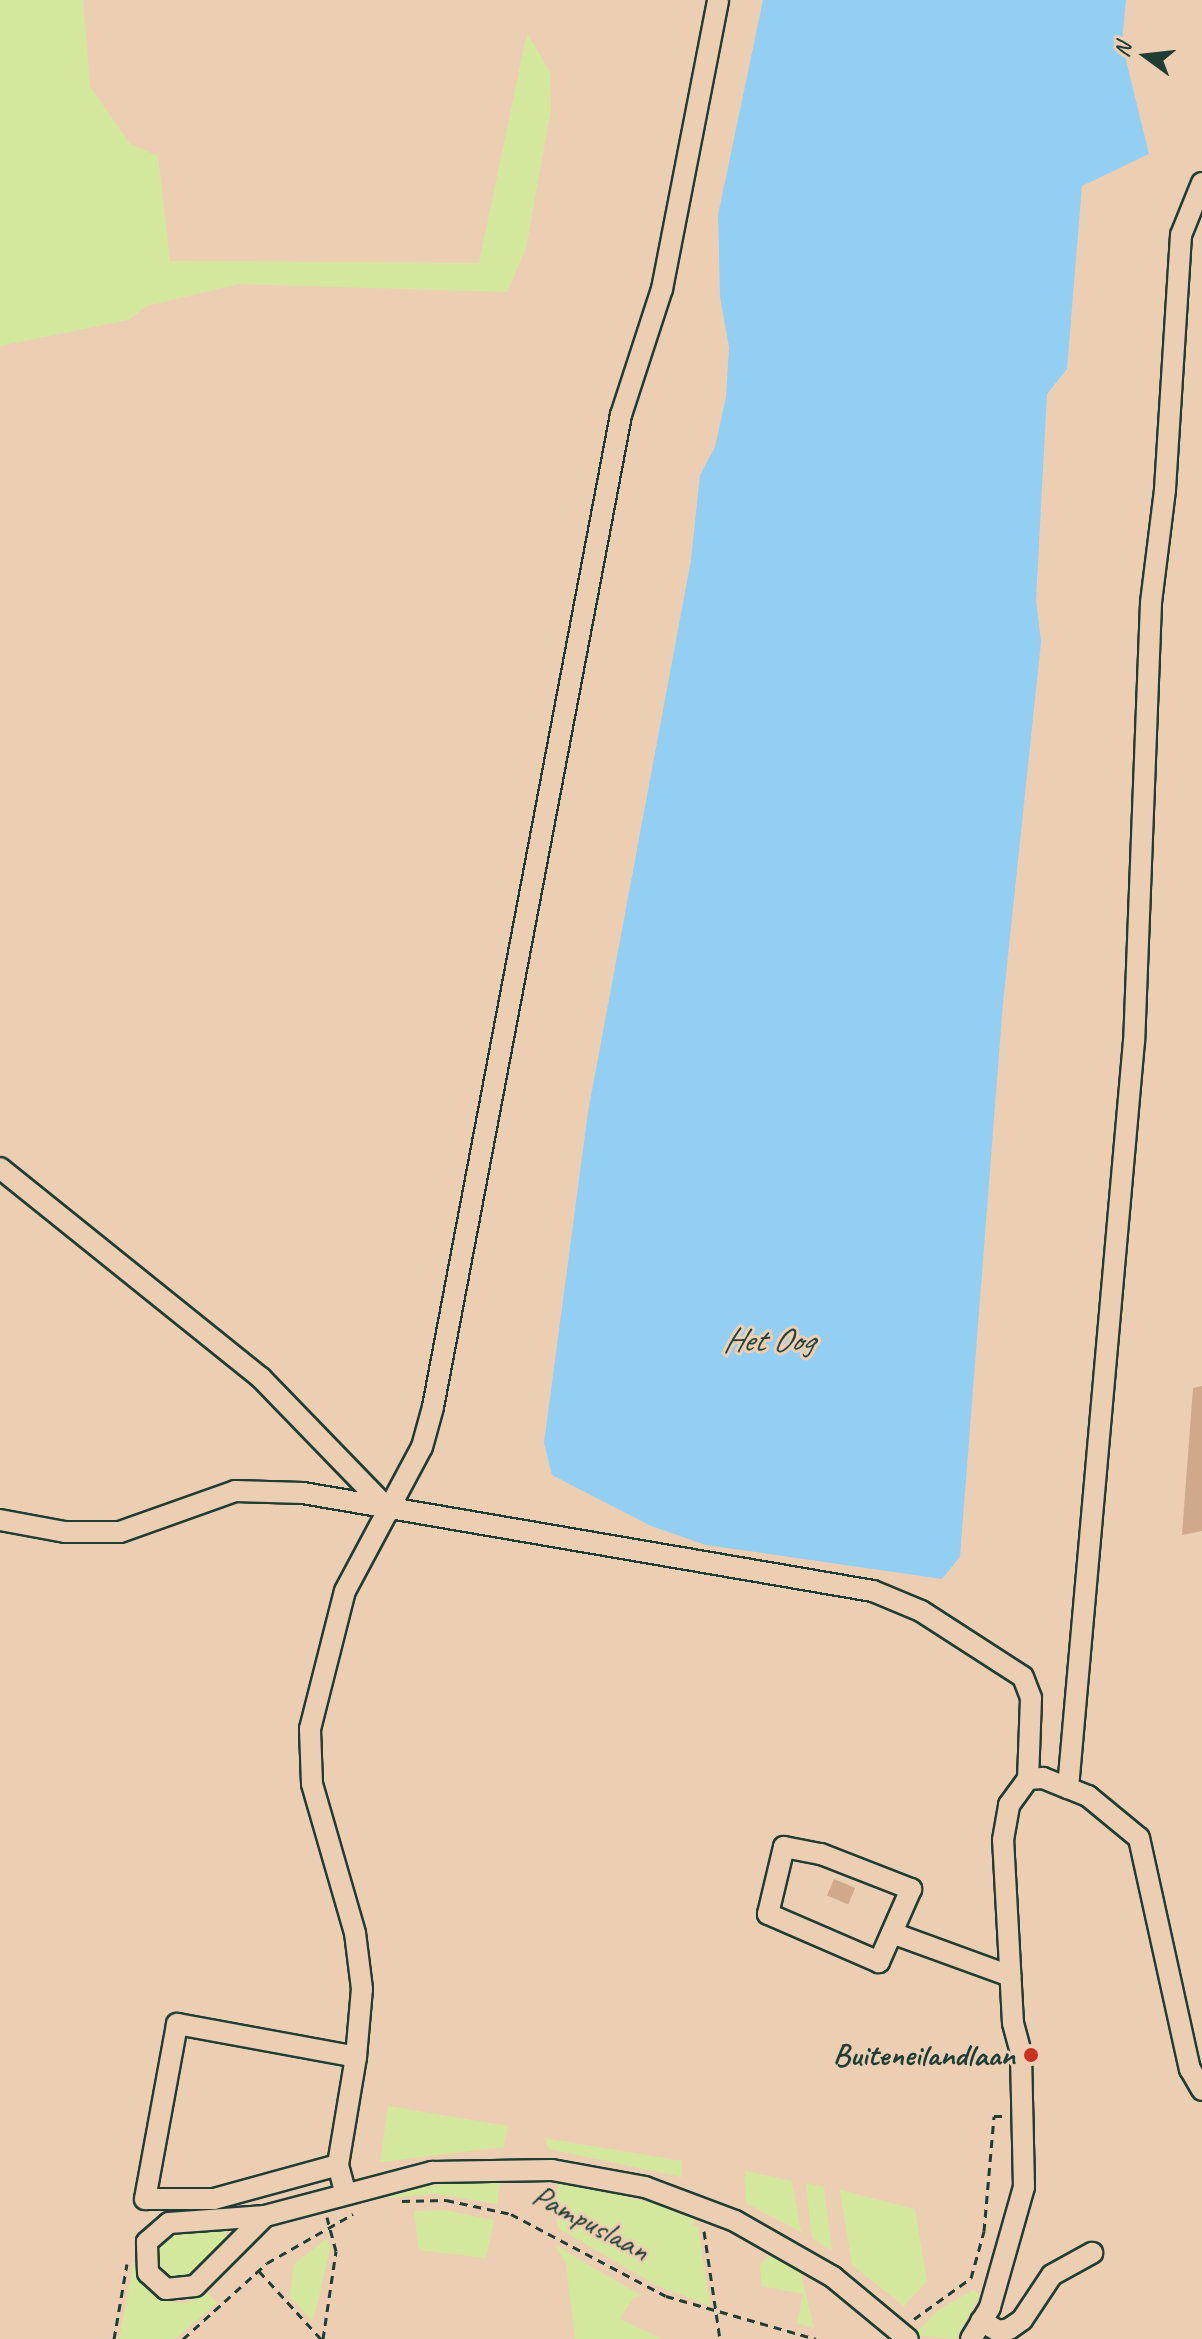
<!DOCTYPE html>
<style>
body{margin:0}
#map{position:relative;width:1202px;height:2339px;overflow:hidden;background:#eccfb3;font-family:Caveat,sans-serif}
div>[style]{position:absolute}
.green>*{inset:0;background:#d4e89d}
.water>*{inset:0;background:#93cff3}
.building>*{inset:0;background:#d0a88b;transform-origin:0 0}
.path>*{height:3px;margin-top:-1.5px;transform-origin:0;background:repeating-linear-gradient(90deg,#1f3d34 0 8px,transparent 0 14px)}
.roads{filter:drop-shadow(2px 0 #1f3d34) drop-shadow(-2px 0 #1f3d34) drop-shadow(0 2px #1f3d34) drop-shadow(0 -2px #1f3d34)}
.minor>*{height:20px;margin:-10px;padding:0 10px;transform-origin:10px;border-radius:10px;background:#eccfb3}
.dots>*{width:22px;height:22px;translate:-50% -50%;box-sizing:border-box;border:4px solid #eccfb3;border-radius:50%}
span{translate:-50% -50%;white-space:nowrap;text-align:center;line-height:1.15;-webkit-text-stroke:6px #eccfb3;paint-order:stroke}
.poi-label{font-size:32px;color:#1f3d34;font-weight:700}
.right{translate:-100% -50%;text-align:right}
.street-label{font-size:32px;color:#1f3d34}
.water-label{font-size:34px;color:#25443e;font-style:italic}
.north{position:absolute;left:1106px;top:16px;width:80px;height:80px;-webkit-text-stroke:6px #eccfb3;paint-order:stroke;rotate:285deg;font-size:22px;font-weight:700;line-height:32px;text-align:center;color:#1f3d34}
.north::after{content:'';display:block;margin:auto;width:28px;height:36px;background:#1f3d34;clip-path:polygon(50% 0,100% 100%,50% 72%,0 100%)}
</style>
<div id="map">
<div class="green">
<i style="clip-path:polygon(0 0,83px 0,90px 86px,130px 144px,158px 156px,170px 261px,479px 263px,527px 33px,550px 72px,551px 109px,526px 248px,507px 292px,239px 284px,147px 306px,128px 320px,0 346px)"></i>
<i style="clip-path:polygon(388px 2106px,508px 2126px,504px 2147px,380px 2162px)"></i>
<i style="clip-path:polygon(544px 2138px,682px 2161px,682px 2177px,549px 2149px)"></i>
<i style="clip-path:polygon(745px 2171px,792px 2181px,801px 2232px,746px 2203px)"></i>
<i style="clip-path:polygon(501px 2176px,497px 2204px,436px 2194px,387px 2198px,408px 2189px)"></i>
<i style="clip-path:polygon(560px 2180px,696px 2214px,692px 2226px,698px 2226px,710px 2306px,656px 2285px,558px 2228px,554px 2199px)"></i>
<i style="clip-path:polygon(806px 2183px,824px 2187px,832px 2251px,812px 2238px)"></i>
<i style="clip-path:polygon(840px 2190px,915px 2209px,927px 2281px,904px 2306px,852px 2265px)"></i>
<i style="clip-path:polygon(444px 2210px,494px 2220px,486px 2258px,419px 2250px,414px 2211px)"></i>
<i style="clip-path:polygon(227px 2224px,224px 2248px,191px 2277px,171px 2280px,161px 2274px,154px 2263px,157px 2241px,169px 2231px)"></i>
<i style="clip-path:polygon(328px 2238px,330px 2249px,313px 2321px,290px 2297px,294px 2264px)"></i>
<i style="clip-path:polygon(555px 2245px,642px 2296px,633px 2298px,620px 2319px,662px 2339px,575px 2339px,566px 2263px)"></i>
<i style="clip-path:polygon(769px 2255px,800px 2270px,814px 2328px,797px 2323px,803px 2294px,762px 2286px,760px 2265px)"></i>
<i style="clip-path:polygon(134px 2262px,166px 2301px,186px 2303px,208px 2293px,217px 2303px,175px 2339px,119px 2339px)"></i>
<i style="clip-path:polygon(973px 2290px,980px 2294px,956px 2339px,914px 2335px,937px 2311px)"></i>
</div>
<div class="water">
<i style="clip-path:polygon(763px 0,1126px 0,1122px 44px,1149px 154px,1082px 186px,1067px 369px,1047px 394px,1036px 600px,1041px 642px,1003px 1003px,960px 1557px,942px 1579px,706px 1545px,651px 1526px,552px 1475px,544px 1443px,588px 1112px,691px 560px,700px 475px,715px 447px,726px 397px,729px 347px,720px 297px,718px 215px)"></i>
</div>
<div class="building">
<i style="clip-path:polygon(1202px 1386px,1202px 1531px,1182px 1535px,1193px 1388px)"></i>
<i style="left:834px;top:1879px;width:23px;height:18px;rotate:23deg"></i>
</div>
<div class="path">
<i style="left:402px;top:2201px;width:44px;rotate:-1.3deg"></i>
<i style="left:446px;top:2200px;width:66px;rotate:12.2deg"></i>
<i style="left:511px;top:2214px;width:175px;rotate:27.9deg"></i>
<i style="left:666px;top:2296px;width:156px;rotate:16deg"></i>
<i style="left:704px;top:2231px;width:109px;rotate:81.6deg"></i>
<i style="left:259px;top:2271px;width:92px;rotate:47.6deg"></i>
<i style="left:914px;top:2319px;width:70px;rotate:-35.7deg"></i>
<i style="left:971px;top:2278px;width:49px;rotate:-74.5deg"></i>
<i style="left:984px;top:2231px;width:115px;rotate:-85deg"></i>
<i style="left:994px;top:2116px;width:11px"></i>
<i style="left:114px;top:2339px;width:76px;rotate:-80.2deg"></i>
<i style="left:183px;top:2339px;width:113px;rotate:-42.1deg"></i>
<i style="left:267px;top:2263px;width:99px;rotate:-29.7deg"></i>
<i style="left:323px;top:2339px;width:89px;rotate:-81.6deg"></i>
<i style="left:336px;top:2251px;width:35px;rotate:-105deg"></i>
</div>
<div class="roads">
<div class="minor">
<i style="left:1202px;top:183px;width:56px;rotate:112deg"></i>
<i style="left:1181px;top:235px;width:256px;rotate:93.6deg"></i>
<i style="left:1165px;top:490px;width:114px;rotate:97.1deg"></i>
<i style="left:1151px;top:603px;width:438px;rotate:92.2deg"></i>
<i style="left:1134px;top:1041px;width:750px;rotate:95.05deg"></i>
<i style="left:1068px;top:1788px;width:22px;rotate:22deg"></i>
<i style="left:1088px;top:1796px;width:66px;rotate:39.5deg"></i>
<i style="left:1139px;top:1838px;width:237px;rotate:77.6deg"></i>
<i style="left:1190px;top:2069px;width:24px;rotate:60deg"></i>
<i style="left:0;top:1168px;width:335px;rotate:38.8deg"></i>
<i style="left:261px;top:1378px;width:185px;rotate:45.9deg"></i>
<i style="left:0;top:1520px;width:66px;rotate:10.5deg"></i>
<i style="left:65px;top:1532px;width:55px"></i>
<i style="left:120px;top:1532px;width:122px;rotate:-19.6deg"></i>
<i style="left:235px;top:1491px;width:68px;rotate:1.7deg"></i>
<i style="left:303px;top:1493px;width:578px;rotate:9.76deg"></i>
<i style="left:873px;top:1591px;width:52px;rotate:22.6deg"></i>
<i style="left:921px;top:1611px;width:121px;rotate:32.9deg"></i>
<i style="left:1023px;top:1677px;width:22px;rotate:69deg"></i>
<i style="left:1031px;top:1698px;width:81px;rotate:92.1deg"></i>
<i style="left:784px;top:1847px;width:38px;rotate:11deg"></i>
<i style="left:821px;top:1854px;width:97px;rotate:21.3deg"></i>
<i style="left:911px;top:1889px;width:80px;rotate:113.7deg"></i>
<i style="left:879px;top:1962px;width:121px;rotate:-156.6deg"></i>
<i style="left:768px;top:1914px;width:69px;rotate:-76.6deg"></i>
<i style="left:892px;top:1933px;width:126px;rotate:20deg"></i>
<i style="left:356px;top:2057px;width:68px;rotate:-85deg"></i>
<i style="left:362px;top:1989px;width:56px;rotate:-97.1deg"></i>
<i style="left:355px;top:1933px;width:155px;rotate:-106.1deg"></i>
<i style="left:312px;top:1784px;width:55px;rotate:-92.1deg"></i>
<i style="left:310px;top:1729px;width:142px;rotate:-75.8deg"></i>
<i style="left:345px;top:1591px;width:163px;rotate:-61.9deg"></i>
<i style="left:422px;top:1447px;width:41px;rotate:-74.6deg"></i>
<i style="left:433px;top:1407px;width:1010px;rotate:-79.27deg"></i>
<i style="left:621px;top:415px;width:133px;rotate:-72deg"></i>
<i style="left:662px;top:289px;width:294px;rotate:-79deg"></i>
<i style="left:338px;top:2165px;width:129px;rotate:164.7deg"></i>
<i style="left:214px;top:2199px;width:69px;rotate:180deg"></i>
<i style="left:145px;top:2199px;width:178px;rotate:-79.6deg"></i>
<i style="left:177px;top:2024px;width:182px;rotate:10.4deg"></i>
<i style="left:356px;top:2057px;width:109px;rotate:99.5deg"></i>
<i style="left:338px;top:2165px;width:28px;rotate:75deg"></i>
<i style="left:265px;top:2216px;width:99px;rotate:135deg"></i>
<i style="left:195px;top:2286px;width:29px;rotate:174deg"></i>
<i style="left:166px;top:2289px;width:24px;rotate:-138deg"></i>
<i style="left:148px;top:2273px;width:31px;rotate:-92deg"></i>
<i style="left:147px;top:2242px;width:29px;rotate:-41deg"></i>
<i style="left:169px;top:2223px;width:96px;rotate:-4.2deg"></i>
<i style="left:265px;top:2216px;width:173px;rotate:-14.8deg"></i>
<i style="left:432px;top:2172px;width:120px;rotate:-1deg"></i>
<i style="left:552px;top:2170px;width:95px;rotate:10.4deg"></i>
<i style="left:645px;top:2187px;width:96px;rotate:20.7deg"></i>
<i style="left:735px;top:2221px;width:113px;rotate:29.7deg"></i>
<i style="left:833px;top:2277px;width:97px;rotate:39.6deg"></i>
<i style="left:981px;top:2321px;width:20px;rotate:30deg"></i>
<i style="left:998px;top:2331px;width:11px;rotate:-10deg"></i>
<i style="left:1009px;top:2329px;width:16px;rotate:-35deg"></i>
<i style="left:1022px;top:2320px;width:54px;rotate:-56.3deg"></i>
<i style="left:1052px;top:2275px;width:46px;rotate:-28.8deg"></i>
<i style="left:971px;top:2339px;width:37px;rotate:-59deg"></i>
<i style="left:990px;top:2307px;width:125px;rotate:-74.2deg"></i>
<i style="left:1024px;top:2187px;width:134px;rotate:-91.3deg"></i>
<i style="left:1021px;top:2053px;width:31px;rotate:-105deg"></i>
<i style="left:1013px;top:2023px;width:183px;rotate:-93.1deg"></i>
<i style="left:1003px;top:1840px;width:36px;rotate:-80deg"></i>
<i style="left:1009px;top:1805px;width:32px;rotate:-54deg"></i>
<i style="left:1028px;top:1779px;width:15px;rotate:-4deg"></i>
<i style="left:1043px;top:1778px;width:27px;rotate:22deg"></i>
</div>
</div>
<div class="dots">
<i style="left:1031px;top:2055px;background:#c8321e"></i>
</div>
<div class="poi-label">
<span class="right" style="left:1015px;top:2055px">Buiteneilandlaan</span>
</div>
<div class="street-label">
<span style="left:591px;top:2223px;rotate:28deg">Pampuslaan</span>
</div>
<div class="water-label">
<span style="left:768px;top:1340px">Het Oog</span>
</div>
<div class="north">N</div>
</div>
